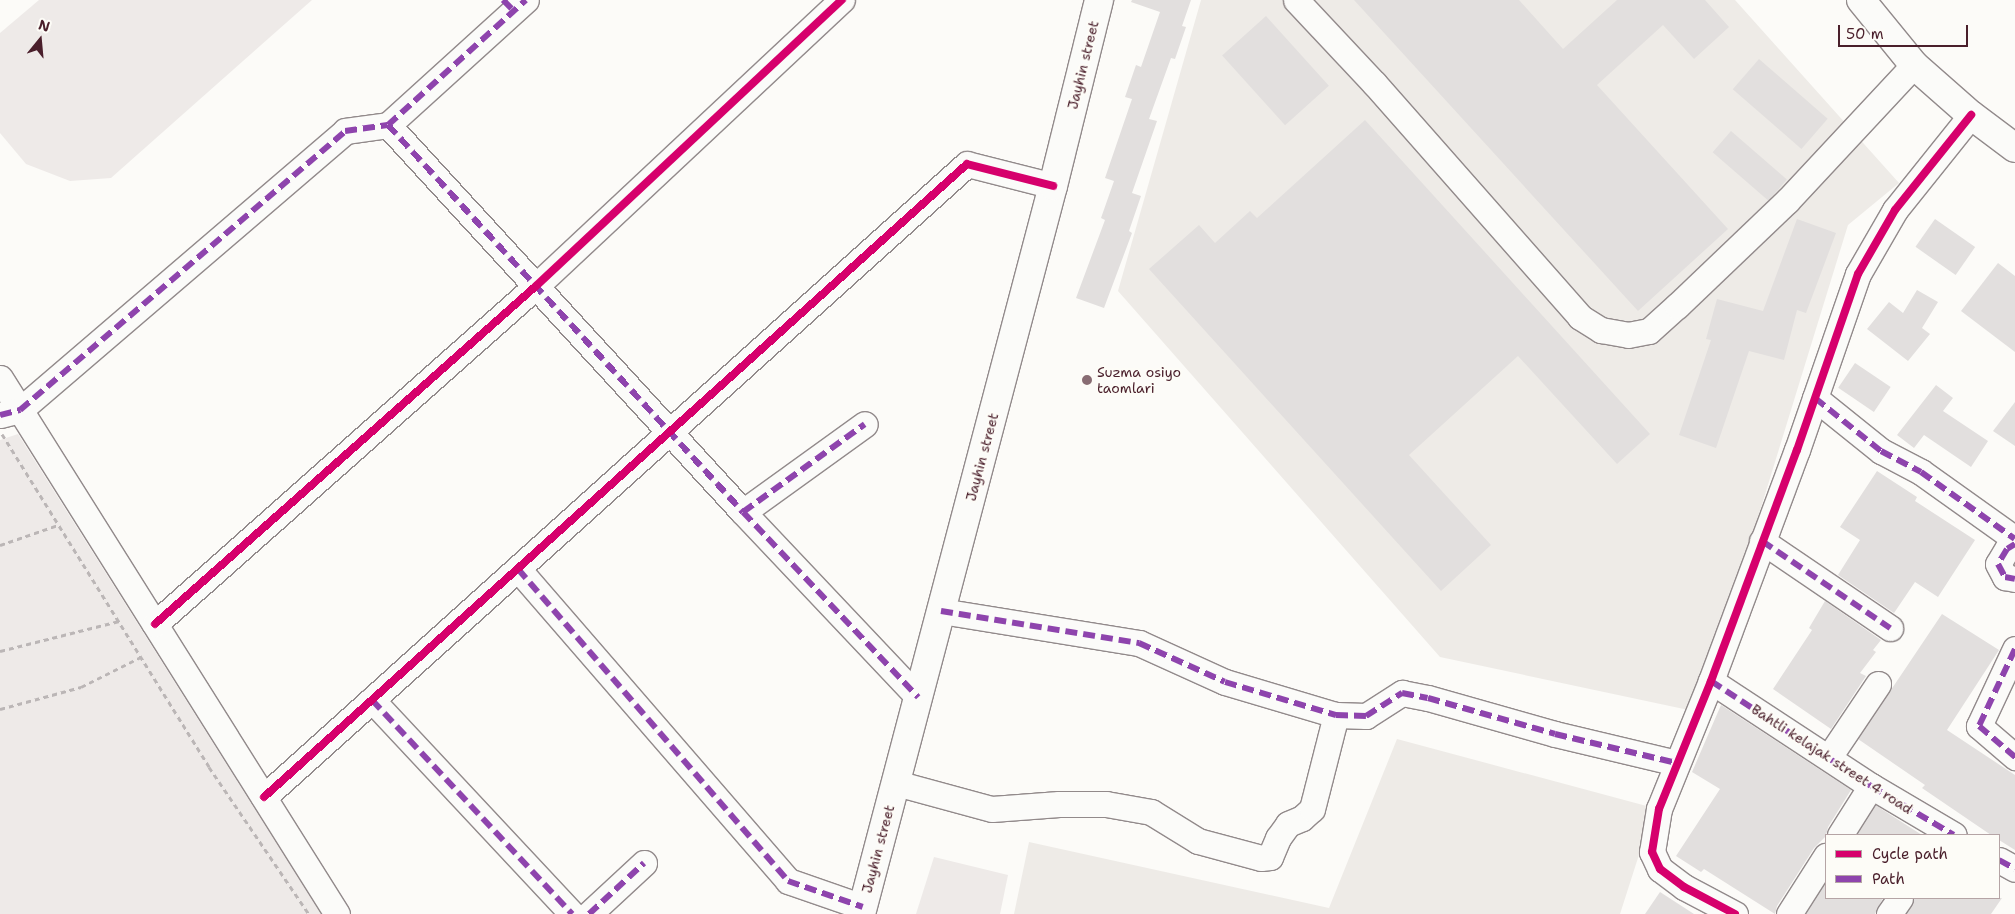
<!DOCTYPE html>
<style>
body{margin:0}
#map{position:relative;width:2015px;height:914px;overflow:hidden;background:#fcfbf8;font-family:"Shantell Sans",sans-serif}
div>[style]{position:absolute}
.built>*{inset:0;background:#eeebe7}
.green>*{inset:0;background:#eeeae8}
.building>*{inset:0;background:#e2dfde;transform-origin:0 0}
.path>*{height:3px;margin-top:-1.5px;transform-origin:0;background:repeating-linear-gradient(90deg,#bbb6b6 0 5px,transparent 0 9px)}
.roads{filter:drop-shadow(1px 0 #928a8b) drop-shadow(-1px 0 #928a8b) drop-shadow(0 1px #928a8b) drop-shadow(0 -1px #928a8b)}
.minor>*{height:25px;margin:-12.5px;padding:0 12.5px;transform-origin:12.5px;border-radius:12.5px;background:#fbfbf9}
.major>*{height:28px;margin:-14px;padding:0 14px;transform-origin:14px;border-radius:14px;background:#fbfbf9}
.quiet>*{height:6px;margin-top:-3px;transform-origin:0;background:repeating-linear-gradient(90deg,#8e44ad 0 12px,transparent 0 18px)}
.cycleway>*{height:8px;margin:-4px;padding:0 4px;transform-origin:4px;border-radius:4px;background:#d6006c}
.dots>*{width:14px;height:14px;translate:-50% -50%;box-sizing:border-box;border:2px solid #fdfcf7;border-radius:50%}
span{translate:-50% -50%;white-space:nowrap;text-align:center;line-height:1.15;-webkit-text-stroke:4.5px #fdfcf7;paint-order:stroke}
.street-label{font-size:14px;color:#4a1f2b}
.poi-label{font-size:14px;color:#4a1f2b}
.left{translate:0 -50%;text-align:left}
.legend{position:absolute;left:1825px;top:834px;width:175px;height:65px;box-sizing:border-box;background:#fdfcf7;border:1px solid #b5a4a5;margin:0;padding:6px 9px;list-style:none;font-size:15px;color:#4a1f2b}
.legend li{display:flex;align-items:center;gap:10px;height:25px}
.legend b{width:25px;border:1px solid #b5a4a5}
.north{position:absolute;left:15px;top:15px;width:50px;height:50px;-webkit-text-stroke:4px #fdfcf7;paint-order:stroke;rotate:17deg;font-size:14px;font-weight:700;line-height:20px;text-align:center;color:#4a1f2b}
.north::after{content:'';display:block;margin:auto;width:18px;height:22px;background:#4a1f2b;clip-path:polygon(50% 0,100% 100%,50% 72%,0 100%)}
.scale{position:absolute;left:1838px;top:25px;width:130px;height:22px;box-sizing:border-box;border:2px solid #4a1f2b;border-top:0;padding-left:6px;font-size:15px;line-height:18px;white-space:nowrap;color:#4a1f2b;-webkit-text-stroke:4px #fdfcf7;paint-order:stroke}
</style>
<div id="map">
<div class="built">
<i style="clip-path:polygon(1201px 0,1735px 0,1899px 183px,1848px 225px,1698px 712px,1440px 657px,1118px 291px)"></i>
<i style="clip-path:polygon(1397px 739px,1654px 808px,1620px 914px,1014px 914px,1029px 842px,1329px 908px)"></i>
</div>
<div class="green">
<i style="clip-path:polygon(39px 0,312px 0,111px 178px,70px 181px,26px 164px,0 133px,0 33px)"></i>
<i style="clip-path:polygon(18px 434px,321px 914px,0 914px,0 440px)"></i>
<i style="clip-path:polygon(934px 857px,1008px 875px,1000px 914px,916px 914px)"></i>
</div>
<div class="building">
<i style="clip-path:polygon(1132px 0,1191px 0,1182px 26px,1186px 27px,1175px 59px,1171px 58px,1149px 119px,1157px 121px,1132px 193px,1141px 196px,1129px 231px,1132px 233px,1104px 308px,1076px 298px,1105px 220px,1101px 218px,1114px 181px,1105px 178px,1132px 99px,1125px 97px,1136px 65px,1141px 67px,1160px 12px,1131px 2px)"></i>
<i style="clip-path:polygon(1354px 0,1519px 0,1563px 49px,1617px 0,1705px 0,1729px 27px,1694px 59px,1663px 25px,1597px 85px,1728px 229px,1638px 311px)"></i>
<i style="left:1266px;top:16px;width:94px;height:59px;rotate:48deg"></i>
<i style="left:1759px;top:59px;width:91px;height:40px;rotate:41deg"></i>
<i style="clip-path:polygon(1365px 120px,1650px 434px,1617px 464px,1518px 356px,1409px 455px,1491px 545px,1441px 591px,1149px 269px,1199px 225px,1215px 243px,1250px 211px,1257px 218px)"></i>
<i style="left:1731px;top:131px;width:74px;height:28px;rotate:41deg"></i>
<i style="clip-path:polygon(1797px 219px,1836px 233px,1806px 313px,1797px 310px,1784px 360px,1749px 351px,1716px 448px,1679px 435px,1711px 340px,1706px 339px,1717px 299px,1763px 311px)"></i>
<i style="left:1935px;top:219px;width:49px;height:34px;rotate:35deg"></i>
<i style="clip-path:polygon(1998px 263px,2015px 276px,2015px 352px,1961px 311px)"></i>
<i style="clip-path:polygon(1917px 290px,1938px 302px,1922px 328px,1930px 334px,1908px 361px,1867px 329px,1889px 302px,1903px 313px)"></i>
<i style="left:1855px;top:363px;width:43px;height:30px;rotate:34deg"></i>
<i style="clip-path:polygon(1936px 385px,1953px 398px,1943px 411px,1988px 441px,1971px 467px,1924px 435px,1914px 448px,1897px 435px)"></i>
<i style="clip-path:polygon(2015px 402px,2015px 446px,1993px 431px)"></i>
<i style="clip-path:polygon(1877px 471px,1917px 497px,1915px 501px,1975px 540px,1938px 597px,1915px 582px,1894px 613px,1838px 575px,1860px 540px,1840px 527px)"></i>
<i style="clip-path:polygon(1825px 601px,1881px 640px,1873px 650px,1876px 652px,1860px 673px,1866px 676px,1831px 729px,1773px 689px,1812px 630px,1809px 628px)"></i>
<i style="clip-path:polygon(1942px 614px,1999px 650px,1947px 730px,2015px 775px,2015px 850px,1999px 840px,1999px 835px,1991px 835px,1922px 788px,1925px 785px,1858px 739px)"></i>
<i style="clip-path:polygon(1721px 705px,1851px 790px,1828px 827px,1826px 836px,1814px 848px,1777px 906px,1775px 914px,1704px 869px,1701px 872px,1676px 856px,1720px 789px,1692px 772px)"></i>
<i style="clip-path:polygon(1876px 805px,1883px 810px,1922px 835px,1857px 835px)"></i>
<i style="clip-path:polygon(1826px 882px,1826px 898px,1883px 898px,1875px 914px,1806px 914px)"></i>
<i style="clip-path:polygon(1660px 892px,1694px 914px,1645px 914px)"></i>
<i style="clip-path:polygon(1914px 898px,2002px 898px,1991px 914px,1906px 914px)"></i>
</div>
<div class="path">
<i style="left:2px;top:434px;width:392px;rotate:58.1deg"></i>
<i style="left:209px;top:767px;width:178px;rotate:55.8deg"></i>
<i style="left:0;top:545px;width:61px;rotate:-19deg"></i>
<i style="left:0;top:651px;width:123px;rotate:-14.1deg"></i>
<i style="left:0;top:709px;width:84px;rotate:-15.2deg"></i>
<i style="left:81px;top:687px;width:67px;rotate:-26.6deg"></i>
</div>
<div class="roads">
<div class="minor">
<i style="left:1296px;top:0;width:114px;rotate:46.8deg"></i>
<i style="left:1374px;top:83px;width:312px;rotate:48.6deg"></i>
<i style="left:1580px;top:317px;width:25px;rotate:32deg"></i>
<i style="left:1601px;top:330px;width:27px;rotate:10deg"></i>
<i style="left:1628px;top:335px;width:21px;rotate:-11deg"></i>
<i style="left:1649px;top:331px;width:38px;rotate:-42deg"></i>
<i style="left:1677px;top:306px;width:152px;rotate:-43.7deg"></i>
<i style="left:1787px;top:201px;width:186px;rotate:-47deg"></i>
<i style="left:388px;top:125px;width:525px;rotate:47.47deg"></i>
<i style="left:743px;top:512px;width:255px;rotate:46.6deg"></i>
<i style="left:0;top:378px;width:633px;rotate:57.84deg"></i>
<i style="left:1815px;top:398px;width:85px;rotate:38.8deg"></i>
<i style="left:1881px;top:451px;width:45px;rotate:27.7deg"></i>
<i style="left:1921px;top:472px;width:115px;rotate:35.5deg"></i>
<i style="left:0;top:415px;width:21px;rotate:-14deg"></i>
<i style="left:20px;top:410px;width:428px;rotate:-40.6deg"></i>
<i style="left:345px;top:131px;width:43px;rotate:-7.9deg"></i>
<i style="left:388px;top:125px;width:186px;rotate:-42.2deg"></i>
<i style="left:743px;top:512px;width:150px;rotate:-35.8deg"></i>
<i style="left:1762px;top:541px;width:155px;rotate:34.2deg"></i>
<i style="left:2015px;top:544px;width:9px;rotate:148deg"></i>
<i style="left:2007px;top:549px;width:17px;rotate:121deg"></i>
<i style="left:1998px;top:564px;width:15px;rotate:62deg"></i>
<i style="left:2005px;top:577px;width:10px;rotate:11deg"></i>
<i style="left:518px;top:569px;width:413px;rotate:49.1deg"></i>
<i style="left:788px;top:881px;width:79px;rotate:19.1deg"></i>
<i style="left:941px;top:611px;width:201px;rotate:9.2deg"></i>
<i style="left:1139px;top:643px;width:94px;rotate:24.4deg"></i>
<i style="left:1225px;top:682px;width:116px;rotate:16.6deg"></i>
<i style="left:1336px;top:715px;width:30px;rotate:2deg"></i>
<i style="left:1366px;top:716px;width:43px;rotate:-32.6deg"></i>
<i style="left:1402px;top:693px;width:26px;rotate:11deg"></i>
<i style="left:1428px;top:698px;width:132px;rotate:15.8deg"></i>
<i style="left:1555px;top:734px;width:125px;rotate:13.4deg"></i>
<i style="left:155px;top:624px;width:509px;rotate:-41.58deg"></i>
<i style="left:536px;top:286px;width:419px;rotate:-43.1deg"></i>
<i style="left:2015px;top:649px;width:85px;rotate:115.1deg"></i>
<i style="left:1979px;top:726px;width:48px;rotate:40.7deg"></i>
<i style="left:1711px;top:681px;width:191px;rotate:33.3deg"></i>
<i style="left:1871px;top:786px;width:96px;rotate:30.6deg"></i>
<i style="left:372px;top:700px;width:293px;rotate:46.9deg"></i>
<i style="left:1829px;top:757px;width:88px;rotate:-56.1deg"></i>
<i style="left:896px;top:783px;width:99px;rotate:15.2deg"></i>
<i style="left:992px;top:809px;width:67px;rotate:-4.3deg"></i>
<i style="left:1059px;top:804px;width:47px"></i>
<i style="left:1106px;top:804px;width:46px;rotate:10.1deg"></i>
<i style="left:1151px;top:812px;width:55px;rotate:31.7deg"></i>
<i style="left:1198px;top:841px;width:65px;rotate:15.1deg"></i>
<i style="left:1261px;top:858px;width:9px;rotate:-6deg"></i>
<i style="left:1270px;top:857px;width:21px;rotate:-67deg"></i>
<i style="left:1278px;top:838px;width:17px;rotate:-54deg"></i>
<i style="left:1288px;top:824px;width:15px;rotate:-23deg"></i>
<i style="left:1302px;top:818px;width:13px;rotate:-42deg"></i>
<i style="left:1312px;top:809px;width:97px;rotate:-75.7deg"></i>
<i style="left:264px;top:797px;width:946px;rotate:-42deg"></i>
<i style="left:967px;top:164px;width:89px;rotate:14.3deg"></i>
<i style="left:1840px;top:835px;width:58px;rotate:-57.7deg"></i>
<i style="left:1999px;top:860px;width:18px;rotate:29deg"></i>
<i style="left:589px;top:914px;width:75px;rotate:-42.8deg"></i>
<i style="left:1735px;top:914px;width:58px;rotate:-152.1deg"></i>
<i style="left:1684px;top:887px;width:30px;rotate:-143deg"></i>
<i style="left:1660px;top:869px;width:19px;rotate:-115deg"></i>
<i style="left:1652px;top:852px;width:44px;rotate:-80.8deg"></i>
<i style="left:1659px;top:809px;width:138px;rotate:-67.9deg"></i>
<i style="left:1711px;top:681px;width:246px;rotate:-69.6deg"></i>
<i style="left:1797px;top:450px;width:186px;rotate:-70.9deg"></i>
<i style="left:1858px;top:274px;width:74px;rotate:-60deg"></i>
<i style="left:1895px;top:210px;width:122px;rotate:-51.3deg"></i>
<i style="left:1789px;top:914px;width:69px;rotate:-57.5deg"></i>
<i style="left:1889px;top:914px;width:19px;rotate:-55deg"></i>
</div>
<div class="major">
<i style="left:1861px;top:0;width:84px;rotate:50.8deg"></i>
<i style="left:1914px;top:65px;width:76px;rotate:41.3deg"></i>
<i style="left:1971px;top:115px;width:55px;rotate:36.9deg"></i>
<i style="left:861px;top:914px;width:753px;rotate:-75.23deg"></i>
<i style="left:1053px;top:186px;width:192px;rotate:-76.1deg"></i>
</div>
</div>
<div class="quiet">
<i style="left:503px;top:0;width:16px;rotate:45deg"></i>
<i style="left:388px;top:125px;width:525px;rotate:47.47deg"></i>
<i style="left:743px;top:512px;width:255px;rotate:46.6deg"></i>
<i style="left:1815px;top:398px;width:85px;rotate:38.8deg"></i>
<i style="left:1881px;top:451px;width:45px;rotate:27.7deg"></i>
<i style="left:1921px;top:472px;width:115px;rotate:35.5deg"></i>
<i style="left:0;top:415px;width:21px;rotate:-14deg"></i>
<i style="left:20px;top:410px;width:428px;rotate:-40.6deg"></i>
<i style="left:345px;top:131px;width:43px;rotate:-7.9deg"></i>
<i style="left:388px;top:125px;width:186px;rotate:-42.2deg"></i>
<i style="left:743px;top:512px;width:150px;rotate:-35.8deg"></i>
<i style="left:1762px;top:541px;width:155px;rotate:34.2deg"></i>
<i style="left:2015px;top:544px;width:9px;rotate:148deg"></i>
<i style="left:2007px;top:549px;width:17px;rotate:121deg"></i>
<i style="left:1998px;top:564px;width:15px;rotate:62deg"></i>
<i style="left:2005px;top:577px;width:10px;rotate:11deg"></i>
<i style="left:518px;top:569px;width:413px;rotate:49.1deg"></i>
<i style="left:788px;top:881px;width:79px;rotate:19.1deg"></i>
<i style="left:941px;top:611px;width:201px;rotate:9.2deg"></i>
<i style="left:1139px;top:643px;width:94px;rotate:24.4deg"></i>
<i style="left:1225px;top:682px;width:116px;rotate:16.6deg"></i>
<i style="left:1336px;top:715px;width:30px;rotate:2deg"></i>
<i style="left:1366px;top:716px;width:43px;rotate:-32.6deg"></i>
<i style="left:1402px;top:693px;width:26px;rotate:11deg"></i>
<i style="left:1428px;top:698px;width:132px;rotate:15.8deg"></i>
<i style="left:1555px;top:734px;width:125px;rotate:13.4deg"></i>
<i style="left:2015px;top:649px;width:85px;rotate:115.1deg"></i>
<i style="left:1979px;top:726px;width:48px;rotate:40.7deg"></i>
<i style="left:1711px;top:681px;width:191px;rotate:33.3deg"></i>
<i style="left:1871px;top:786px;width:96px;rotate:30.6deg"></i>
<i style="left:372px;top:700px;width:293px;rotate:46.9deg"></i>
<i style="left:1999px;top:860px;width:18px;rotate:29deg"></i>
<i style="left:589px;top:914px;width:75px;rotate:-42.8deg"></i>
</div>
<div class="cycleway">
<i style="left:155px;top:624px;width:509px;rotate:-41.58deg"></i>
<i style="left:536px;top:286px;width:419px;rotate:-43.1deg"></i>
<i style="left:264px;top:797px;width:946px;rotate:-42deg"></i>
<i style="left:967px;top:164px;width:89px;rotate:14.3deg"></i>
<i style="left:1735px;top:914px;width:58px;rotate:-152.1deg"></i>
<i style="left:1684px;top:887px;width:30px;rotate:-143deg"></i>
<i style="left:1660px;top:869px;width:19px;rotate:-115deg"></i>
<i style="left:1652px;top:852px;width:44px;rotate:-80.8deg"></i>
<i style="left:1659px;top:809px;width:138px;rotate:-67.9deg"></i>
<i style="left:1711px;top:681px;width:246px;rotate:-69.6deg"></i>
<i style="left:1797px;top:450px;width:186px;rotate:-70.9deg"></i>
<i style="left:1858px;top:274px;width:74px;rotate:-60deg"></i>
<i style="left:1895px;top:210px;width:122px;rotate:-51.3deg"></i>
</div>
<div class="dots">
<i style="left:1087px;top:380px;background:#886c73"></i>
</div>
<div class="street-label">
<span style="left:1083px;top:65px;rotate:-76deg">Jayhin street</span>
<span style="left:982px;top:457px;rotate:-75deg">Jayhin street</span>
<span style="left:1832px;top:759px;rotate:33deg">Bahtli kelajak street 4 road</span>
<span style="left:878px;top:849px;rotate:-75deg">Jayhin street</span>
</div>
<div class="poi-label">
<span class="left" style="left:1097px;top:380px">Suzma osiyo<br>taomlari</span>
</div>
<ul class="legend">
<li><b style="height:6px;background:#d6006c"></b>Cycle path</li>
<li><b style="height:6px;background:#8e44ad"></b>Path</li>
</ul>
<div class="north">N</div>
<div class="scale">50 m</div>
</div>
